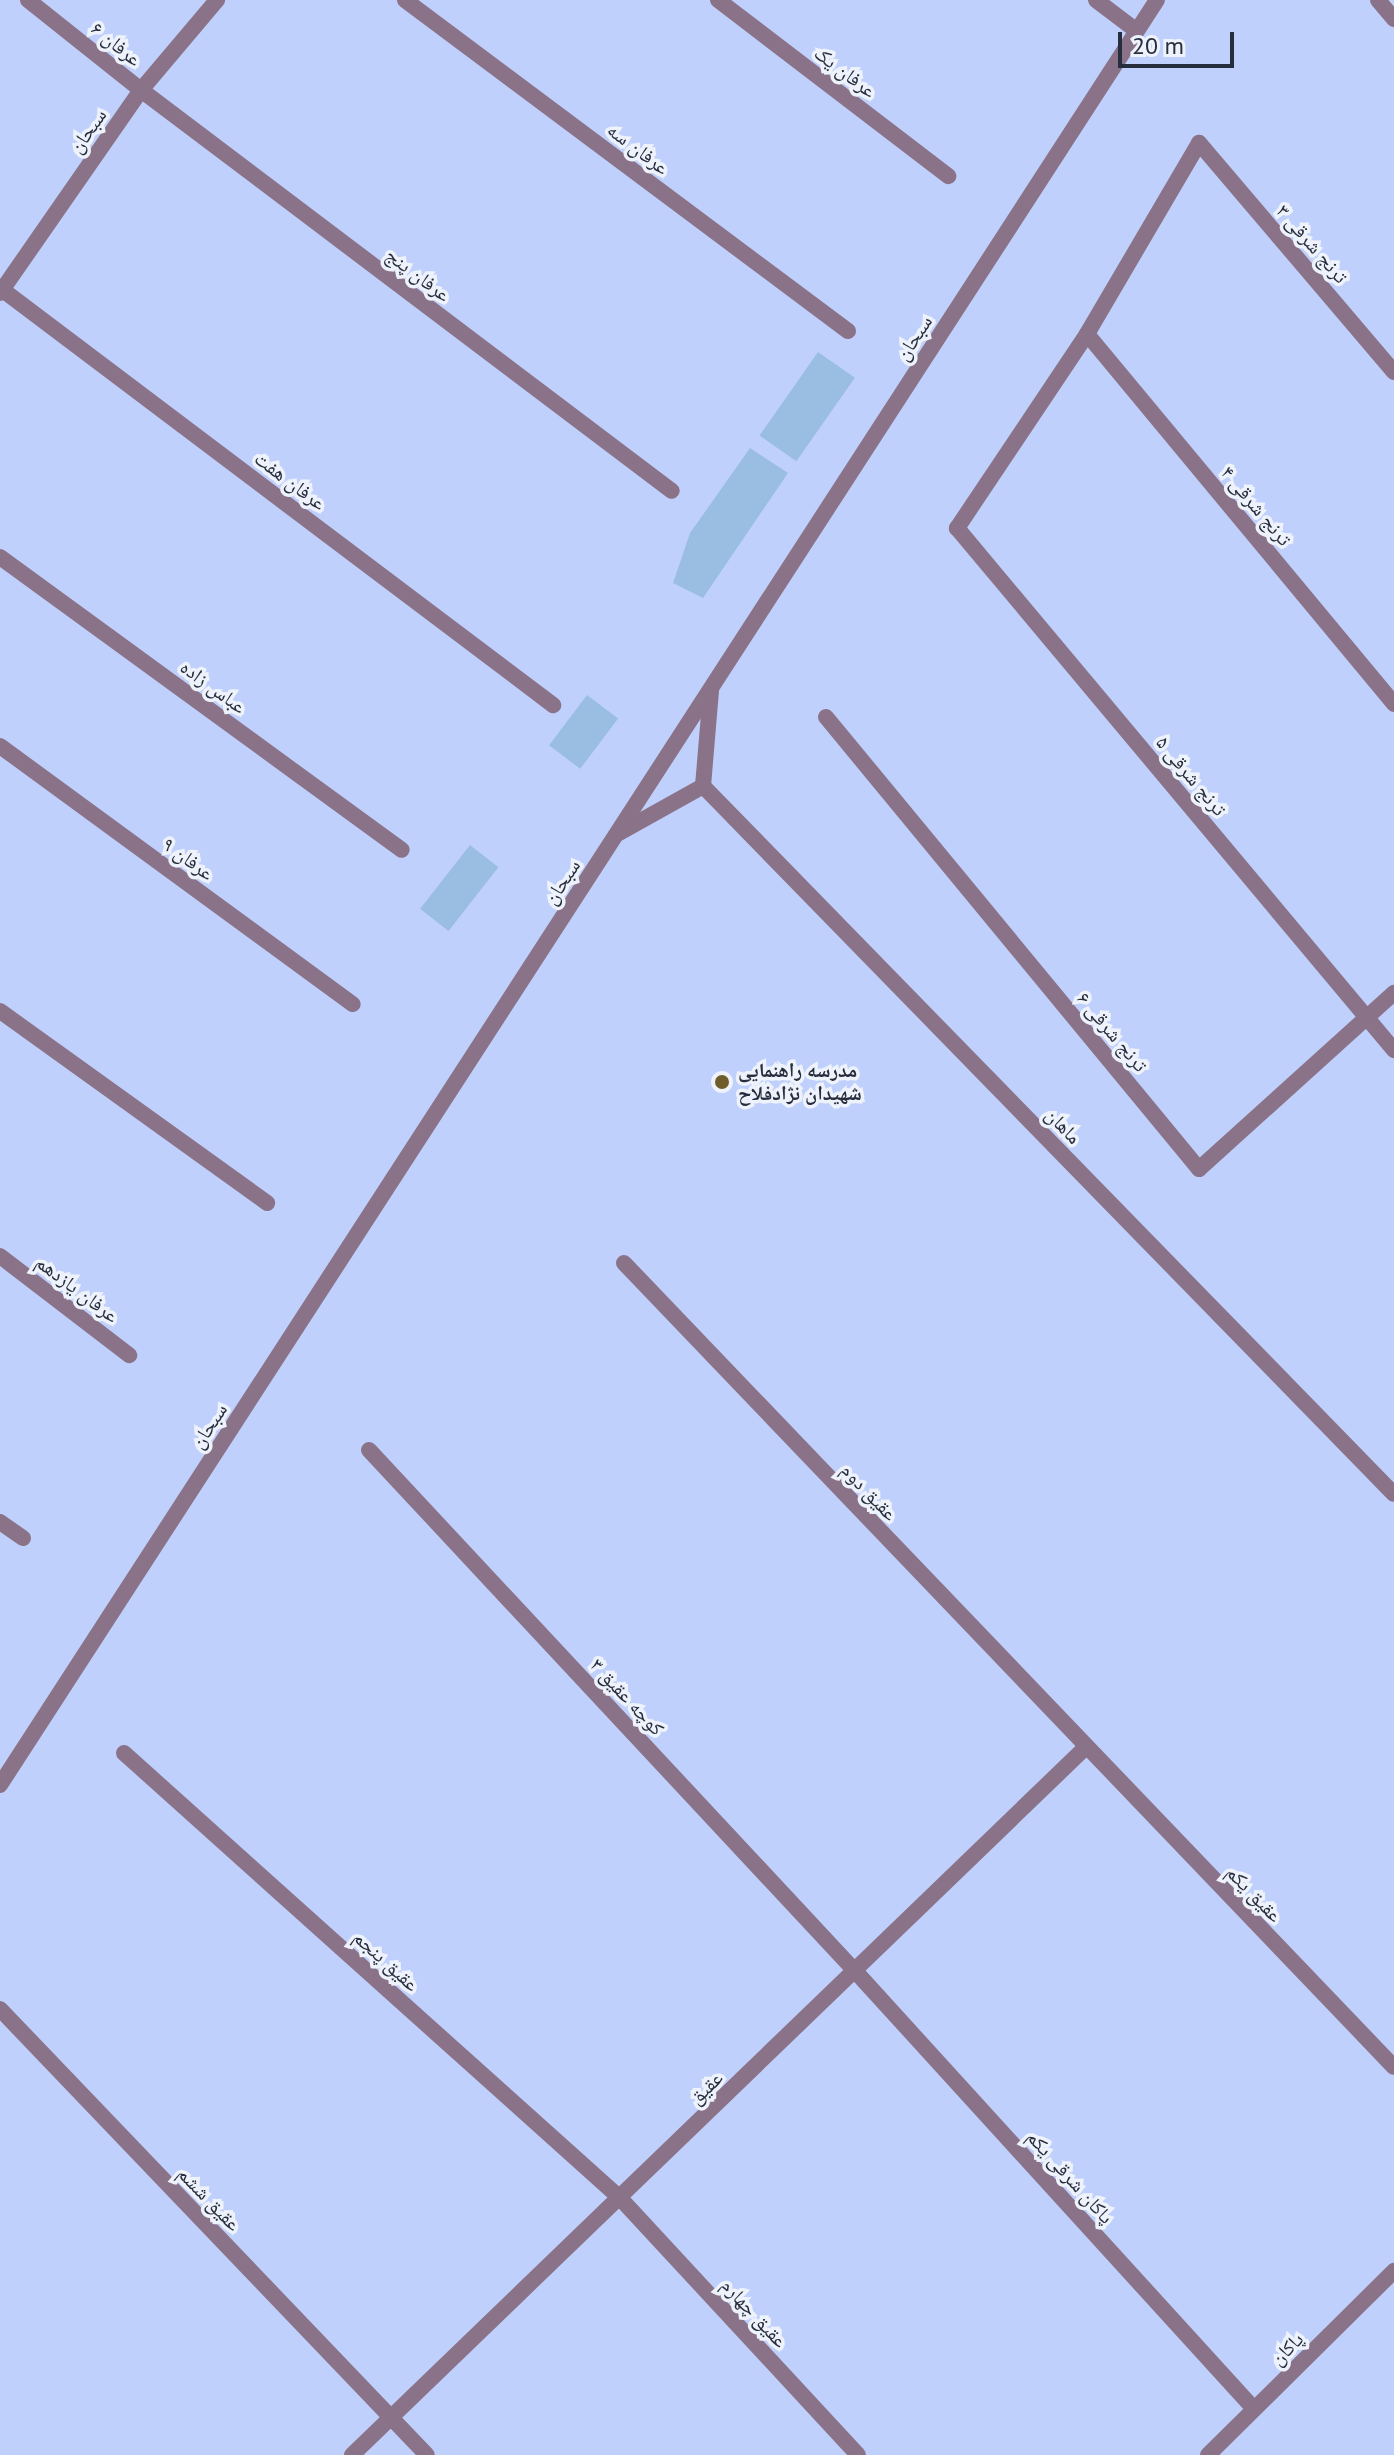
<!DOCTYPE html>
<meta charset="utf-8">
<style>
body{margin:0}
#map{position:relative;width:1394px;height:2455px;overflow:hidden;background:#c0d0fc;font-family:"PT Sans","Noto Naskh Arabic",sans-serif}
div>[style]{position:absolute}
.building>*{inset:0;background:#9abee2;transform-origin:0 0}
.minor>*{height:16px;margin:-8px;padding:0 8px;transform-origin:8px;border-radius:8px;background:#8a7388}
.tertiary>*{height:16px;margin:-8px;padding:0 8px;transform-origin:8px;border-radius:8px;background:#8a7388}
.dots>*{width:22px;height:22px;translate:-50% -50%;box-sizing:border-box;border:4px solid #eef2fb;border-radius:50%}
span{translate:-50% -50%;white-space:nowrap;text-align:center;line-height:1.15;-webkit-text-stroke:7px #eef2fb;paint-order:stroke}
.street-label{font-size:20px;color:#262d3d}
.poi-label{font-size:20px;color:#262d3d;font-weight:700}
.left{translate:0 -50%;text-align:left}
.scale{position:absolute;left:1118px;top:32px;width:116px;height:36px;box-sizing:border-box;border:4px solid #262d3d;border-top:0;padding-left:10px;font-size:24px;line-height:28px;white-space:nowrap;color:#262d3d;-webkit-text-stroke:6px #eef2fb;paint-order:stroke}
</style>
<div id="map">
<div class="building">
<i style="left:818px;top:352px;width:45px;height:102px;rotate:35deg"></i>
<i style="clip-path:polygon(750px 448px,788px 473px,703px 598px,673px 583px,690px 533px)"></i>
<i style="left:587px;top:695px;width:39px;height:63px;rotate:37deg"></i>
<i style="left:470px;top:845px;width:36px;height:81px;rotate:38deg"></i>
</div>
<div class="minor">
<i style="left:28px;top:0;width:144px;rotate:38.5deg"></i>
<i style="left:141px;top:90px;width:665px;rotate:37.06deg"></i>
<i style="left:405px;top:0;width:553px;rotate:36.77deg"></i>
<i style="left:718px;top:0;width:290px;rotate:37.4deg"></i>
<i style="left:1096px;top:0;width:51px;rotate:37.1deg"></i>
<i style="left:1378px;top:0;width:25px;rotate:50deg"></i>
<i style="left:0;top:288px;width:693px;rotate:37.02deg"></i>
<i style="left:0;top:293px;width:247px;rotate:-55.2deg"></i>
<i style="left:141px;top:90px;width:118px;rotate:-49.8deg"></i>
<i style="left:1087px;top:334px;width:481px;rotate:50.3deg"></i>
<i style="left:1394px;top:372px;width:301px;rotate:-130.4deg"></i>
<i style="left:1199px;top:143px;width:221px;rotate:120.4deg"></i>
<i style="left:1087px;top:334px;width:234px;rotate:123.8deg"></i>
<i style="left:957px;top:528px;width:681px;rotate:50.07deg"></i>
<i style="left:0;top:557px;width:497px;rotate:36.1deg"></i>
<i style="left:826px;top:717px;width:586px;rotate:50.47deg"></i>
<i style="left:1199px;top:1169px;width:263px;rotate:-42.1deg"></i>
<i style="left:0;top:746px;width:437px;rotate:36.2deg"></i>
<i style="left:0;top:1011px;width:329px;rotate:35.7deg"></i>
<i style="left:0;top:1256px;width:163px;rotate:37.5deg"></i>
<i style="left:624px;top:1263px;width:1113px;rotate:46.24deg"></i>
<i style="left:369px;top:1450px;width:714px;rotate:46.99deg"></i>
<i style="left:856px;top:1972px;width:591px;rotate:47.67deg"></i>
<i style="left:0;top:1522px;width:28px;rotate:35deg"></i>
<i style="left:124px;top:1753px;width:666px;rotate:41.9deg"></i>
<i style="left:620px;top:2198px;width:350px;rotate:47.2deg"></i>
<i style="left:0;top:2009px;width:617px;rotate:46.25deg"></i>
<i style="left:352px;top:2455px;width:1018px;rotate:-43.97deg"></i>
<i style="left:1208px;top:2455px;width:262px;rotate:-44.7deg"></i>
</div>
<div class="tertiary">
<i style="left:703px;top:786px;width:989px;rotate:45.7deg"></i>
<i style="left:619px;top:833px;width:96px;rotate:-29.2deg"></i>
<i style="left:703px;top:786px;width:96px;rotate:-85.2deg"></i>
<i style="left:0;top:1785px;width:2127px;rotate:-57.05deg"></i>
</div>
<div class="dots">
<i style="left:722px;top:1082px;background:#6e5c2a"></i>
</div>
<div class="street-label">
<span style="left:116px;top:44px;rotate:39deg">عرفان ۶</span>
<span style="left:845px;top:72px;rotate:37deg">عرفان یک</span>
<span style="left:88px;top:131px;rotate:-55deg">سبحان</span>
<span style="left:638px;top:149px;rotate:37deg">عرفان سه</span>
<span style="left:1312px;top:244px;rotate:49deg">ترنج شرقی ۳</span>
<span style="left:418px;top:275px;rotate:37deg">عرفان پنج</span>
<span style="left:914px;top:338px;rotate:-57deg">سبحان</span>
<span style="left:290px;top:481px;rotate:37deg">عرفان هفت</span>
<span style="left:1256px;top:506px;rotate:50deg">ترنج شرقی ۴</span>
<span style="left:213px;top:687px;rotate:36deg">عباس زاده</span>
<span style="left:1191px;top:776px;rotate:50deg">ترنج شرقی ۵</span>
<span style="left:188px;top:859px;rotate:36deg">عرفان ۹</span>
<span style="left:562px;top:882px;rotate:-57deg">سبحان</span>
<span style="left:1112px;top:1032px;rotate:50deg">ترنج شرقی ۶</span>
<span style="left:1063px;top:1126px;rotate:46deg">ماهان</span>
<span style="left:77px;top:1289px;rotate:37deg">عرفان یازدهم</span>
<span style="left:209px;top:1426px;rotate:-57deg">سبحان</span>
<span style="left:869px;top:1492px;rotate:46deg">عقیق دوم</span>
<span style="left:627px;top:1697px;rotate:47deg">کوچه عقیق ۳</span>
<span style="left:1254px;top:1894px;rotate:46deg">عقیق یکم</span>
<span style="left:386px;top:1961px;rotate:42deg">عقیق پنجم</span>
<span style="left:706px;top:2088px;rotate:-44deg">عقیق</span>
<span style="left:1070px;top:2177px;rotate:48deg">پاکان شرقی یکم</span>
<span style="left:209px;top:2199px;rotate:46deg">عقیق ششم</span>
<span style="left:754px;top:2313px;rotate:47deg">عقیق چهارم</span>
<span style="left:1287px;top:2349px;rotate:-45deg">پاکان</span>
</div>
<div class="poi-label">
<span class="left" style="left:738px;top:1082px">مدرسه راهنمایی<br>شهیدان نژادفلاح</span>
</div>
<div class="scale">20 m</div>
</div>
